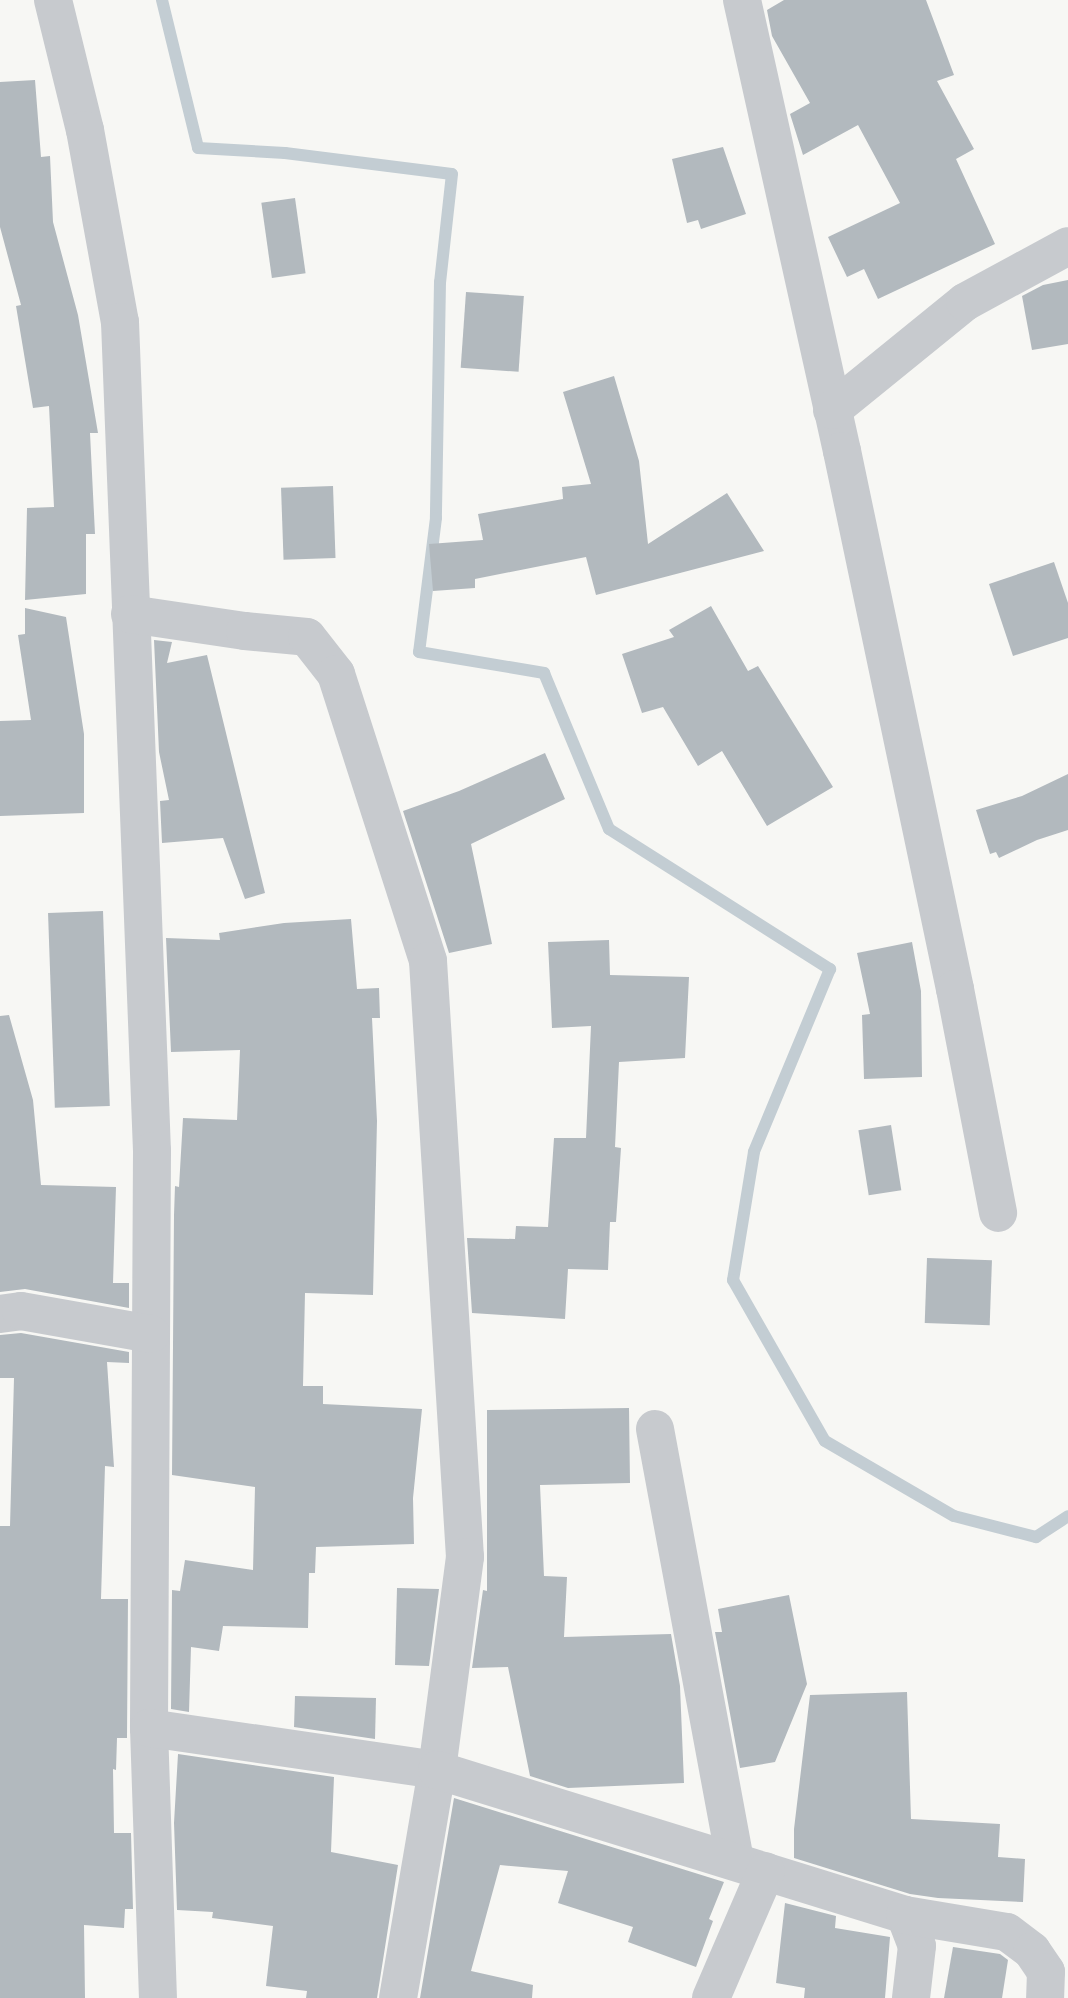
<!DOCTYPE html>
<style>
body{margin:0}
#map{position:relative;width:1068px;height:1998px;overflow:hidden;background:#f7f7f4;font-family:Ubuntu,sans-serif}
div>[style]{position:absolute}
.stream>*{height:12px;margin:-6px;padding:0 6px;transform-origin:6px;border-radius:6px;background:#c3cdd3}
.building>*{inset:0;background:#b2b9be;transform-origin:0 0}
.street>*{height:38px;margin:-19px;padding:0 19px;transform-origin:19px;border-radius:19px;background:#c7cace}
span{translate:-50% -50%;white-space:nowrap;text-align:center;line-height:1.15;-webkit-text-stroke:7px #fff;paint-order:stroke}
</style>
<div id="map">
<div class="stream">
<i style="left:162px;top:0;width:152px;rotate:76.3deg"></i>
<i style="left:198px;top:148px;width:87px;rotate:3.3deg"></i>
<i style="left:285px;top:153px;width:168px;rotate:7.2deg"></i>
<i style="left:452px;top:174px;width:109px;rotate:96.3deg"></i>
<i style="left:440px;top:282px;width:236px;rotate:91deg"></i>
<i style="left:436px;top:518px;width:135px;rotate:97.2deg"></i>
<i style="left:419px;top:652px;width:127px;rotate:9.5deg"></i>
<i style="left:544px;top:673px;width:169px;rotate:67.4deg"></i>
<i style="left:609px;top:829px;width:262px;rotate:32.4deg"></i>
<i style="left:830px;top:969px;width:198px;rotate:112.6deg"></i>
<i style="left:754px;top:1152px;width:130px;rotate:99.3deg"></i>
<i style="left:733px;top:1280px;width:185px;rotate:60.3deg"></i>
<i style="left:825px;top:1441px;width:149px;rotate:30.2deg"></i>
<i style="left:954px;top:1516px;width:85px;rotate:14.4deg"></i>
<i style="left:1036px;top:1537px;width:38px;rotate:-33deg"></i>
</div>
<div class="building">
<i style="clip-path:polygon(784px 0,926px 0,954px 75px,937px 81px,974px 149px,956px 159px,995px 244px,878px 299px,864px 269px,847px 277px,828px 237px,900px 203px,858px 125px,803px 155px,790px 114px,810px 103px,772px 36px,767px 10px)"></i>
<i style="clip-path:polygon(35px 80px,41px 157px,50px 156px,53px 222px,78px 315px,98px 433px,90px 433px,95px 534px,86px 534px,86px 594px,25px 600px,27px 508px,54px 507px,49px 406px,33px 408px,16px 306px,21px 305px,0 227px,0 82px)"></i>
<i style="clip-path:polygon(723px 147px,746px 214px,701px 229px,698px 220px,687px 223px,672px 159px)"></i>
<i style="left:295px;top:198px;width:76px;height:34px;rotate:82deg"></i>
<i style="clip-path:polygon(1068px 280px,1068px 344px,1032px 350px,1022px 296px,1043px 285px)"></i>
<i style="left:466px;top:292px;width:58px;height:76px;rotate:4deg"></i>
<i style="clip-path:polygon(614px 376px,639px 461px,648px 544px,727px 493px,764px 551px,596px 595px,586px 557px,475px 579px,475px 588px,433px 591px,429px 544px,483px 540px,478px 514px,563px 499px,562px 487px,591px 484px,563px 392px)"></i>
<i style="left:333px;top:486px;width:72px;height:52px;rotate:88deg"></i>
<i style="clip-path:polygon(1054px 562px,1068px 603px,1068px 638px,1013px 656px,989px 584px)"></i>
<i style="clip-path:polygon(711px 606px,748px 671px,758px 666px,833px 787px,767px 826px,722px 751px,698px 766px,663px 707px,642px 713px,622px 654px,674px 637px,669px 630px)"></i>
<i style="clip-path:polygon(25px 608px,66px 617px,84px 734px,84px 813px,0 816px,0 721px,31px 720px,18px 635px,25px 634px)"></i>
<i style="clip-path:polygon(154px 640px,172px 642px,167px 663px,207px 655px,265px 893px,245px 899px,223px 838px,162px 843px,160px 801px,169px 800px,159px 752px)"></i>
<i style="clip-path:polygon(545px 753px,565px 799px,471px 844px,492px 944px,449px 953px,403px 811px,459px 791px)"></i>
<i style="clip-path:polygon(1068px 774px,1068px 830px,1037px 840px,999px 858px,996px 852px,990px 854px,976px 810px,1022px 796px)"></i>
<i style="left:103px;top:911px;width:195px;height:55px;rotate:88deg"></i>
<i style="clip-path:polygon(351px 919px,357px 989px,379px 988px,380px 1018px,372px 1018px,377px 1121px,373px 1295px,305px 1293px,303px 1386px,323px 1386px,323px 1404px,422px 1409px,413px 1498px,414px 1544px,316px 1547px,315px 1573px,309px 1573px,308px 1628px,223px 1626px,219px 1651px,191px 1647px,189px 1712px,171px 1709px,172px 1590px,180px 1591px,185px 1560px,253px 1570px,255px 1487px,172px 1475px,174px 1215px,175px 1186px,179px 1187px,183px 1118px,237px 1120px,240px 1050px,171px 1052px,166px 938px,220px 940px,219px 933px,284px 923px)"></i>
<i style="clip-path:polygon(609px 940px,610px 975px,689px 977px,685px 1058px,619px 1062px,615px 1147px,621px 1148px,616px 1222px,610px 1222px,608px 1270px,568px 1269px,565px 1319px,472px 1313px,467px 1238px,515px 1239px,516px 1226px,548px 1227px,554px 1138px,586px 1138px,591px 1026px,552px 1028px,548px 942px)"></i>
<i style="clip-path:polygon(912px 942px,921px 991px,922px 1077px,864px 1079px,862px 1015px,870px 1014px,857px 953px)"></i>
<i style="clip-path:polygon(9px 1015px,33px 1100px,41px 1185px,116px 1187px,113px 1283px,129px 1283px,129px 1308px,25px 1289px,0 1292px,0 1016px)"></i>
<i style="left:891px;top:1125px;width:66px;height:33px;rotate:81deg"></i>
<i style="left:927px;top:1258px;width:65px;height:65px;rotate:2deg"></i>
<i style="clip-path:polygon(21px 1333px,129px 1352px,129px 1363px,107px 1362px,114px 1467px,105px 1466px,101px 1599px,128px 1599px,127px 1738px,117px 1738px,116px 1770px,113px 1769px,114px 1833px,131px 1833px,133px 1909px,125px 1909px,124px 1928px,84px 1925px,85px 1998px,0 1998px,0 1526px,10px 1526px,14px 1378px,0 1378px,0 1335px)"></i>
<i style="clip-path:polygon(629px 1408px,630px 1483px,540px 1485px,544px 1576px,567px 1577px,564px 1637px,671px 1634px,680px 1686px,684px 1783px,568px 1788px,530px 1776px,508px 1667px,472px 1668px,483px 1590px,487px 1591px,487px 1410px)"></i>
<i style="clip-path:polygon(397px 1588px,439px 1589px,429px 1666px,395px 1665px)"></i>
<i style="clip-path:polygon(789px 1595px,807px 1684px,775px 1762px,740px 1768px,715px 1632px,722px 1632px,718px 1609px)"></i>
<i style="clip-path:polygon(907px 1692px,911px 1819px,1000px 1824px,998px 1857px,1025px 1859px,1023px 1902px,938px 1898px,910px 1894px,794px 1858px,794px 1829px,810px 1695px)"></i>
<i style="clip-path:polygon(295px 1696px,376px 1698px,375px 1739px,294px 1727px)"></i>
<i style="clip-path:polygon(178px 1754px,334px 1777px,331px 1852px,398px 1865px,377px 1998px,306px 1998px,307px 1991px,266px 1986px,273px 1926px,212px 1918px,213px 1912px,177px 1910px,174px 1823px)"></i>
<i style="clip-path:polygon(454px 1798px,724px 1882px,709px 1919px,713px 1921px,696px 1967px,628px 1942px,633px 1927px,558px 1903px,568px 1871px,500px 1865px,471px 1971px,533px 1985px,532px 1998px,420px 1998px)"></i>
<i style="clip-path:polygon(785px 1903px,836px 1916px,835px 1928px,890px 1937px,885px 1998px,804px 1998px,805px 1988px,776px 1983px)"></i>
<i style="clip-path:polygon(953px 1947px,1000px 1954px,1008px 1960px,1002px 1998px,944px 1998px)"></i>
</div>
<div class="street">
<i style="left:53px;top:0;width:134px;rotate:76.2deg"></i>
<i style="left:85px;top:130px;width:195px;rotate:79.7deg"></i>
<i style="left:120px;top:322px;width:830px;rotate:87.79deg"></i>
<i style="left:152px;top:1151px;width:577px;rotate:90.3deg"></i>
<i style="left:149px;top:1728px;width:270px;rotate:88.1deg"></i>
<i style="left:742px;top:0;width:462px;rotate:77.5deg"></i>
<i style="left:842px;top:451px;width:550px;rotate:78.14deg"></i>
<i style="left:955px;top:989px;width:228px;rotate:79.1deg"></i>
<i style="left:832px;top:410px;width:171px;rotate:-39.1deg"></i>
<i style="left:965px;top:302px;width:117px;rotate:-28.5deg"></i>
<i style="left:130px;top:614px;width:116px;rotate:8.4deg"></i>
<i style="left:245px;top:631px;width:62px;rotate:5.5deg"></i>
<i style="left:307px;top:637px;width:47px;rotate:51.9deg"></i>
<i style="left:336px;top:674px;width:301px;rotate:72.2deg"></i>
<i style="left:428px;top:961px;width:597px;rotate:86.45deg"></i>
<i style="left:465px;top:1557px;width:215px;rotate:97.5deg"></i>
<i style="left:437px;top:1770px;width:231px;rotate:99.7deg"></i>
<i style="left:0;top:1314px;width:21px;rotate:-8deg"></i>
<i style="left:21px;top:1311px;width:132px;rotate:10deg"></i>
<i style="left:655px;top:1429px;width:439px;rotate:79.5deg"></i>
<i style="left:149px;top:1728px;width:291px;rotate:8.3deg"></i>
<i style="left:437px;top:1770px;width:490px;rotate:17.2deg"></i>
<i style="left:905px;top:1915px;width:33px;rotate:69deg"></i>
<i style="left:917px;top:1946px;width:52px;rotate:96.6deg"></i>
<i style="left:905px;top:1915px;width:103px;rotate:9.5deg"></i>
<i style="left:1007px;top:1932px;width:31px;rotate:37deg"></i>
<i style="left:1032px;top:1951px;width:25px;rotate:56deg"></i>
<i style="left:1046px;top:1972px;width:26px;rotate:92deg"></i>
<i style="left:711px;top:1998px;width:138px;rotate:-66.6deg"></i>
</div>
</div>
